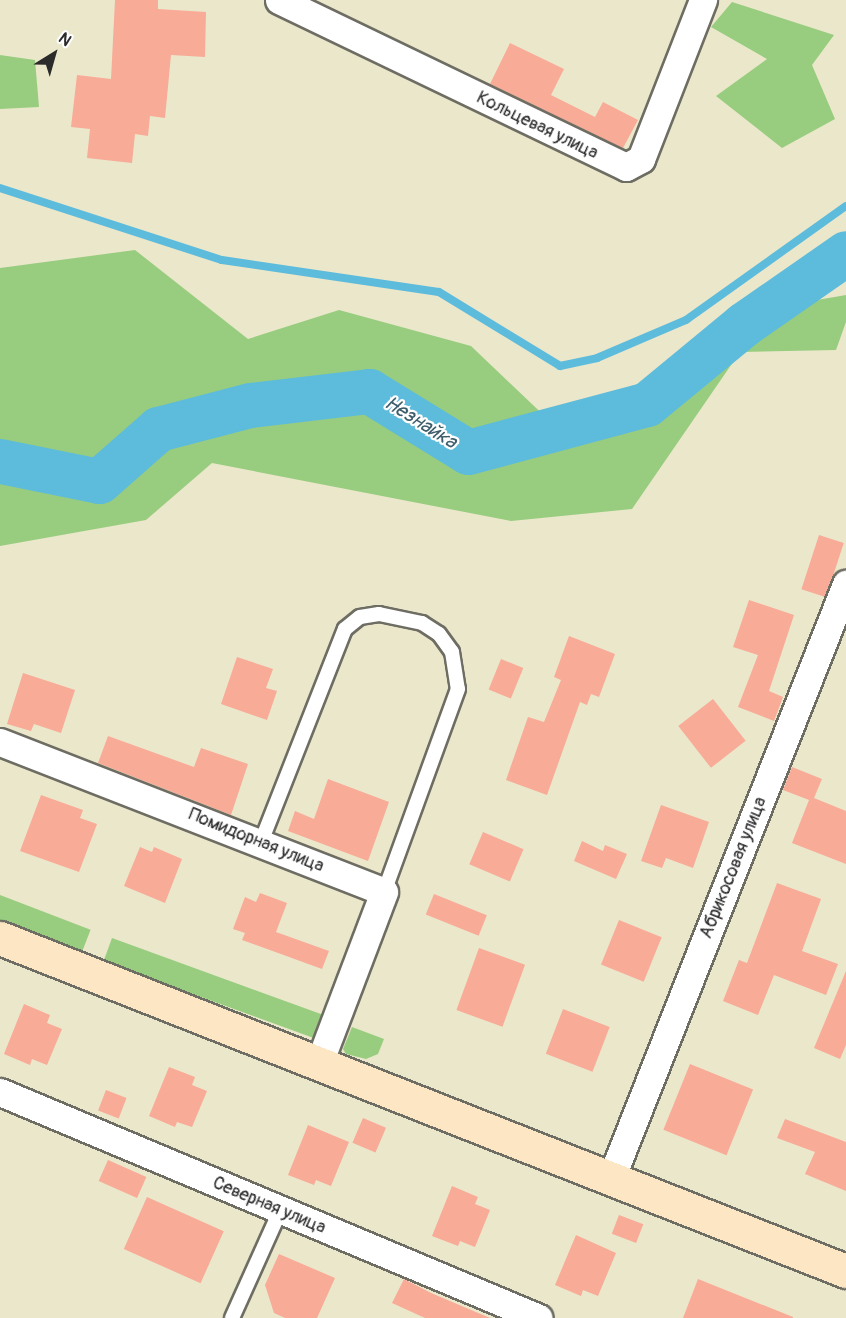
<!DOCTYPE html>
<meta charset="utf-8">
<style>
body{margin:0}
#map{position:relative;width:846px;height:1318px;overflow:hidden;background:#ebe7cb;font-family:Pangolin,sans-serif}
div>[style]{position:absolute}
.green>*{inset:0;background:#98cd7f;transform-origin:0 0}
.stream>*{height:8px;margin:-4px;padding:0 4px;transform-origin:4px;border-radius:4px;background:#5dbbdc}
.river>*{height:45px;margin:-22.5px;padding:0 22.5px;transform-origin:22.5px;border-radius:22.5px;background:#5dbbdc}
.building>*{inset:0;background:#f8ab97;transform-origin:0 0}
.roads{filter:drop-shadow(2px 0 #6e6d63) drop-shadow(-2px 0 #6e6d63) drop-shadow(0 2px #6e6d63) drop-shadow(0 -2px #6e6d63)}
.lane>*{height:14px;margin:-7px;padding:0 7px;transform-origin:7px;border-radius:7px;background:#fff}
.street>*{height:27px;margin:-13.5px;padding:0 13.5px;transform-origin:13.5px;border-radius:13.5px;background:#fff}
.secondary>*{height:33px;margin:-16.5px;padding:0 16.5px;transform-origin:16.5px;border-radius:16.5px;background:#fce6c4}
span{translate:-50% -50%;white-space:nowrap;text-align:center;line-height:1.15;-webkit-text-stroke:4.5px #fff;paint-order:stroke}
.street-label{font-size:18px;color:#2b2b2b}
.water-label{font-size:20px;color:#3c5d69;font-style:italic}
.north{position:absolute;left:24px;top:24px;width:60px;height:60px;-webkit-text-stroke:4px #fff;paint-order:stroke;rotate:37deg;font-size:16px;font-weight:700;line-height:24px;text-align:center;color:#2b2b2b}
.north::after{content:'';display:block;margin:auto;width:21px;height:27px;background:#2b2b2b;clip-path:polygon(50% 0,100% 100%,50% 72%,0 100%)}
</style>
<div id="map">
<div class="green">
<i style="clip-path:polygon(732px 2px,834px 35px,812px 65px,835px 119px,782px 148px,716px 96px,767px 59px,711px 27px)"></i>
<i style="clip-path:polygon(0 55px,35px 60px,39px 107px,0 109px)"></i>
<i style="clip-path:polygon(135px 250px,248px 339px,339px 310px,471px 346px,576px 446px,725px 316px,846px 295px,846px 322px,836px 350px,740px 352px,632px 509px,511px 521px,212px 463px,146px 520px,0 546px,0 268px)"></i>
<i style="left:0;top:895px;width:97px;height:27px;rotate:21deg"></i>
<i style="left:112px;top:938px;width:223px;height:25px;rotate:20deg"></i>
<i style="clip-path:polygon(352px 1027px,384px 1039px,378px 1054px,366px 1059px,346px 1054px,343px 1049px)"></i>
</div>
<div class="stream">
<i style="left:0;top:188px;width:233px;rotate:18deg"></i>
<i style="left:222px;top:260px;width:219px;rotate:8.4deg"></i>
<i style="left:439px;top:292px;width:142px;rotate:31.4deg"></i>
<i style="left:560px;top:366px;width:38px;rotate:-12deg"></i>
<i style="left:597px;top:358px;width:97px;rotate:-23.1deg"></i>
<i style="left:686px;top:320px;width:196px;rotate:-35.5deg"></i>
</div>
<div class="river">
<i style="left:0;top:461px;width:101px;rotate:11.4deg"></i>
<i style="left:99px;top:481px;width:79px;rotate:-41.4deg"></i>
<i style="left:158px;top:429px;width:95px;rotate:-14.6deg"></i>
<i style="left:250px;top:405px;width:120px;rotate:-6.7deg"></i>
<i style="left:369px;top:391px;width:116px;rotate:31.6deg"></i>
<i style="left:468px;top:452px;width:185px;rotate:-15deg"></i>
<i style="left:647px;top:404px;width:126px;rotate:-39.5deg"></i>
<i style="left:744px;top:324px;width:124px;rotate:-34.8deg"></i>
</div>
<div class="building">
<i style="clip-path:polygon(115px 0,158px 0,158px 9px,206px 12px,205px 57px,171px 55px,165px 118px,150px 116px,148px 136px,135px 134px,132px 163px,87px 158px,90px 129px,71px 127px,77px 75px,111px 79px)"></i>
<i style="clip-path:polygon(510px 43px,564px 69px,551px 95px,595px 117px,603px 102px,638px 120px,623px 148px,490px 84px)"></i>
<i style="left:819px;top:535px;width:26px;height:57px;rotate:18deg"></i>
<i style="clip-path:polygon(749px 600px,794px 615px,769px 691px,783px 697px,774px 721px,738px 707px,758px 655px,733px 647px)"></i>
<i style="clip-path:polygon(569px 636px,615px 654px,599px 697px,591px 694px,587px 705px,580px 702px,547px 795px,506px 780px,528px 717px,544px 722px,561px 680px,554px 677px)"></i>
<i style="clip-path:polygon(237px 657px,273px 669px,266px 688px,277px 691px,267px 720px,221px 704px)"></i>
<i style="left:501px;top:659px;width:24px;height:33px;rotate:22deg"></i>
<i style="clip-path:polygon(23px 673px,75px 690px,61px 733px,34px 724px,31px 731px,7px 724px)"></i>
<i style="left:713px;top:699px;width:53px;height:44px;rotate:52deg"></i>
<i style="clip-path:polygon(108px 736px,194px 767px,201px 748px,248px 764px,231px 815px,98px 763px)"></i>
<i style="clip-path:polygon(792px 767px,822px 779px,814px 798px,846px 811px,846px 864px,792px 843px,809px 800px,783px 790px)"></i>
<i style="clip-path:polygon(328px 779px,389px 802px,368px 861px,288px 831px,295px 811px,314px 819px)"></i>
<i style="clip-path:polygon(41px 795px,83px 810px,80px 818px,97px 824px,79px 872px,20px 851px)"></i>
<i style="clip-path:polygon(661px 805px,709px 822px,693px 868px,666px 858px,662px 868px,641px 861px)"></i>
<i style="left:483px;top:832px;width:44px;height:35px;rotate:23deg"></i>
<i style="clip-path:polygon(582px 841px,603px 851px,605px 845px,627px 854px,616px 879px,574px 861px)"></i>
<i style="clip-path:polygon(140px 847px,152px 852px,154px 847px,182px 859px,165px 903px,124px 886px)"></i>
<i style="clip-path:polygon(777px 883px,821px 899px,802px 951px,838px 964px,826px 995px,774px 975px,758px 1015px,723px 1001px,739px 960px,747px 963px)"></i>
<i style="clip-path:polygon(260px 893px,287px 903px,276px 932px,329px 951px,322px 969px,242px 940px,245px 933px,233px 929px,245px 897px,256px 902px)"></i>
<i style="left:434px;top:894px;width:57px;height:22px;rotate:22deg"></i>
<i style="left:619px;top:920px;width:46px;height:48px;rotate:22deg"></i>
<i style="left:479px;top:948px;width:49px;height:66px;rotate:20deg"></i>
<i style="clip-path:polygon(846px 971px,846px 1045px,840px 1059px,814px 1048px)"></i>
<i style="clip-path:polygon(24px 1004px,50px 1015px,47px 1023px,62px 1029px,47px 1065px,32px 1059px,30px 1065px,4px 1054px)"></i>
<i style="left:563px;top:1009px;width:50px;height:48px;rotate:21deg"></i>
<i style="left:690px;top:1064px;width:68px;height:71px;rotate:22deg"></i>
<i style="clip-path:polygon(169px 1067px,195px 1077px,192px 1085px,207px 1091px,192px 1127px,177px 1122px,175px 1127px,149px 1116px)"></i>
<i style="left:106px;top:1090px;width:22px;height:22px;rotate:21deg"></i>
<i style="left:363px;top:1118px;width:25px;height:27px;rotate:23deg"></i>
<i style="clip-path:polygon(785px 1119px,846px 1142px,846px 1191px,805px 1174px,815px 1152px,777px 1138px)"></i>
<i style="clip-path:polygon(308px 1125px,349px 1142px,331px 1186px,316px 1180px,314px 1185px,288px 1175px)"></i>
<i style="left:108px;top:1160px;width:42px;height:23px;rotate:24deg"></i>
<i style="clip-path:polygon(452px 1186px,478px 1197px,475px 1204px,490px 1210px,475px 1247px,460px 1241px,458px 1246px,432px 1236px)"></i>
<i style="left:147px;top:1197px;width:84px;height:57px;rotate:24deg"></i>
<i style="left:619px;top:1215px;width:26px;height:20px;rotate:21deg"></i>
<i style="clip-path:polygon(576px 1235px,616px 1253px,598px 1296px,583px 1290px,581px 1296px,555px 1285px)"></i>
<i style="clip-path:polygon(279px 1254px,335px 1278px,317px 1318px,285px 1318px,274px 1313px,265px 1285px)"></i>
<i style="clip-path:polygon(404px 1279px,431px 1293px,490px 1318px,425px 1318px,392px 1303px)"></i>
<i style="clip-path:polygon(698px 1279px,793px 1317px,793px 1318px,683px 1318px)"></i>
</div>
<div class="roads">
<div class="lane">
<i style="left:261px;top:842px;width:229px;rotate:-68.5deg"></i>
<i style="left:345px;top:629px;width:19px;rotate:-39deg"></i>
<i style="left:360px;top:617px;width:19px;rotate:-9deg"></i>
<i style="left:379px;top:614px;width:44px;rotate:11.8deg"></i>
<i style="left:422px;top:623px;width:20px;rotate:33deg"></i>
<i style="left:439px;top:634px;width:22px;rotate:54deg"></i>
<i style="left:452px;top:652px;width:37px;rotate:81deg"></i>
<i style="left:458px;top:689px;width:216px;rotate:110deg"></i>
<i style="left:232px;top:1318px;width:117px;rotate:-65.8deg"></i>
</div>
<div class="street">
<i style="left:279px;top:0;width:385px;rotate:25.7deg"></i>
<i style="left:626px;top:167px;width:17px;rotate:-28deg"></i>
<i style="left:641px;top:159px;width:171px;rotate:-68.7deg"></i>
<i style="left:0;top:742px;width:412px;rotate:21.3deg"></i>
<i style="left:384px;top:892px;width:183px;rotate:110.8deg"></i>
<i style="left:0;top:1092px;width:584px;rotate:22.75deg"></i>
<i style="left:612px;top:1176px;width:637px;rotate:-68.43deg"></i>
</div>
<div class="secondary">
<i style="left:0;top:938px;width:909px;rotate:21.49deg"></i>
</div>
</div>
<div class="street-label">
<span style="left:537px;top:126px;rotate:26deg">Кольцевая улица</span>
<span style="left:256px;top:841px;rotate:22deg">Помидорная улица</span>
<span style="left:734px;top:868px;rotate:-68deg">Абрикосовая улица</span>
<span style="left:269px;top:1206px;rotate:23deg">Северная улица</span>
</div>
<div class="water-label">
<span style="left:421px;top:422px;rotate:32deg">Незнайка</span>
</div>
<div class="north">N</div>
</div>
